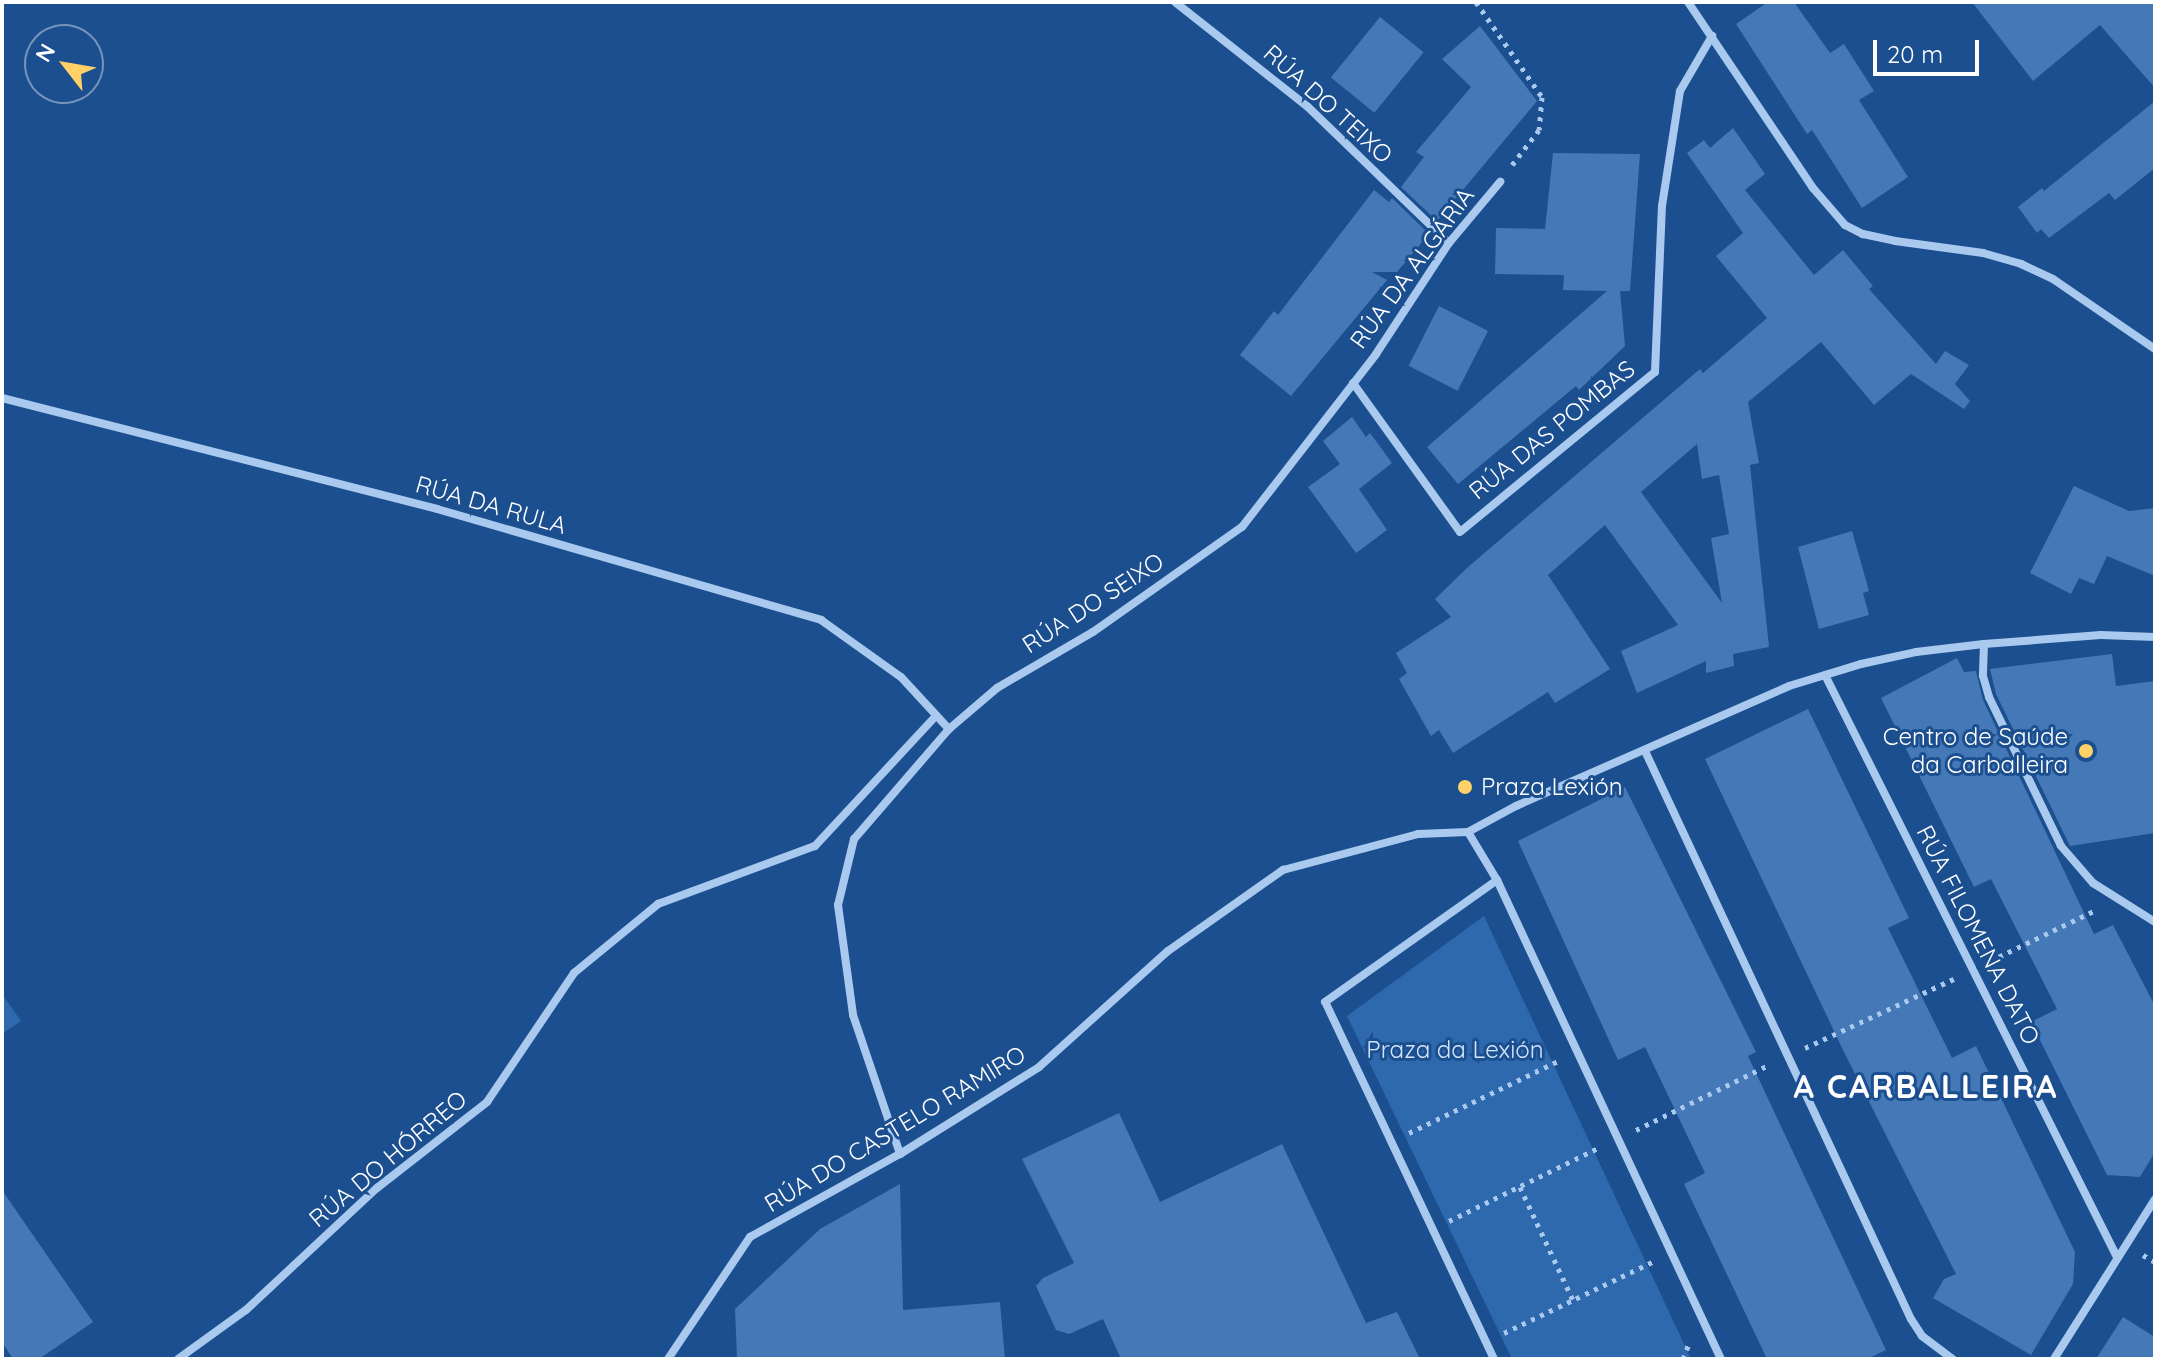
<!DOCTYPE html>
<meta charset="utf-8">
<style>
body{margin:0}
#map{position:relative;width:2157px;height:1361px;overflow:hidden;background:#1b4f8f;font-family:Quicksand,sans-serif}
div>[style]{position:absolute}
.green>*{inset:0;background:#2e69ad}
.building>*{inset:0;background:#4478b7;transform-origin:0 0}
.path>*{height:5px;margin-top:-2.5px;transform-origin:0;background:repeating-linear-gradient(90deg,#a9c9ee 0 4px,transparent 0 10px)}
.street>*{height:8px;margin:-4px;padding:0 4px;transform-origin:4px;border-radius:4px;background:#a9c9ee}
.dots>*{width:22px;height:22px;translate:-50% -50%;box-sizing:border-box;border:4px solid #1b4f8f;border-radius:50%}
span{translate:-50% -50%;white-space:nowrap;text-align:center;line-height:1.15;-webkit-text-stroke:6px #1b4f8f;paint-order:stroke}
.street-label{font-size:24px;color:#fff}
.poi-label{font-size:24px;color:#fff}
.right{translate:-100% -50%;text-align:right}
.left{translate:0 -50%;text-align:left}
.park-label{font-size:24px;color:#cfe3fa}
.district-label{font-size:32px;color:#fff;font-weight:700;letter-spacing:2px}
.frame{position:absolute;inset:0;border:4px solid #fff;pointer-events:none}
.north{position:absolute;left:24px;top:24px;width:80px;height:80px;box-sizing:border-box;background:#1b4f8f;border:2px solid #7695bc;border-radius:50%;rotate:301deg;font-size:22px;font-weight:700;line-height:32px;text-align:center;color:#fff}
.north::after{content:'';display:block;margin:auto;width:28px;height:36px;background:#ffd166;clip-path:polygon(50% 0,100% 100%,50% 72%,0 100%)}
.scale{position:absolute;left:1873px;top:40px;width:106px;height:36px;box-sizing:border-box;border:4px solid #fff;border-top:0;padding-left:10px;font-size:24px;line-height:28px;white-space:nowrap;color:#fff;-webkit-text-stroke:6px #1b4f8f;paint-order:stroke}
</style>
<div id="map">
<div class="green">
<i style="clip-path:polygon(1484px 916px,1691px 1359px,1512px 1359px,1347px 1016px)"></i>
<i style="clip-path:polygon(2px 994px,21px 1021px,2px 1034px)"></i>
</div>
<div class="building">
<i style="clip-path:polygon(1768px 2px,1794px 2px,1830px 53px,1844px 44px,1874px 91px,1859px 100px,1908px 177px,1862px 208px,1812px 130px,1807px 134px,1736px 24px)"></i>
<i style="clip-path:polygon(1972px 2px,2155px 2px,2155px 88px,2100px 25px,2033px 81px)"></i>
<i style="left:1380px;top:17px;width:56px;height:78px;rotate:39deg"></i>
<i style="clip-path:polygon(1480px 26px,1537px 101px,1437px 221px,1401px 187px,1424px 157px,1416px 152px,1471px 87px,1442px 59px)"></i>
<i style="clip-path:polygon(2155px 101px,2155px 168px,2115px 200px,2109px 193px,2049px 238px,2041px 229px,2037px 233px,2018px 207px,2042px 188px,2044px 191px)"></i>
<i style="clip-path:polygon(evenodd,1733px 128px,1765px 174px,1745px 190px,1814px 275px,1843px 250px,1873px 286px,1869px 289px,1936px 364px,1945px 351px,1969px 365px,1955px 384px,1970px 401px,1964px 409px,1911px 374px,1874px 405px,1821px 342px,1748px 402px,1759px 463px,1750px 465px,1769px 647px,1733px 654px,1734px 666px,1706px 673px,1706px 661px,1637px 693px,1621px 651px,1678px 625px,1605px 525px,1548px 575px,1610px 669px,1555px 703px,1548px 692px,1453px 753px,1439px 730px,1431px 736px,1399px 679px,1407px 673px,1396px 653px,1451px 617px,1435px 599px,1468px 567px,1700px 369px,1703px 373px,1767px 318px,1716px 256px,1743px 233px,1687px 153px,1704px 140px,1710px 148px,1733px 128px,1697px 444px,1702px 479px,1719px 475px,1729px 534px,1711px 538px,1722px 603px,1641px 492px,1697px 444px)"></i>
<i style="clip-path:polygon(1553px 153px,1640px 154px,1630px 291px,1620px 291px,1625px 346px,1579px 390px,1576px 386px,1458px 484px,1427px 447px,1607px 291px,1563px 290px,1564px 275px,1495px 274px,1496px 228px,1545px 229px)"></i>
<i style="clip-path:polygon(1374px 190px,1389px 202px,1392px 198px,1429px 234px,1397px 272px,1372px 272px,1387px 280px,1291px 396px,1240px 355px,1274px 311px,1278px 315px)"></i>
<i style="left:1439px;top:306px;width:55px;height:67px;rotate:27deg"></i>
<i style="clip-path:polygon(1352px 417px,1366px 437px,1370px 433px,1392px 463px,1359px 489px,1387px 530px,1356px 553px,1308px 487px,1340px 464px,1323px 441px)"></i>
<i style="clip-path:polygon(2074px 486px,2129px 511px,2155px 508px,2155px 576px,2107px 556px,2094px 584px,2079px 578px,2071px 594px,2030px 573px)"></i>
<i style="clip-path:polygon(1852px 531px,1869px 591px,1863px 593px,1869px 615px,1819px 629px,1798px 547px)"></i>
<i style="clip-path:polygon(2112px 654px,2116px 686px,2155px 681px,2155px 833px,2070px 846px,1996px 694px,1990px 669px)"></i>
<i style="clip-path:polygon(1957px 658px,1964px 672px,1976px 671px,1983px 700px,2094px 934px,2113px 925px,2155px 1006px,2155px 1152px,2140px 1177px,2107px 1175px,2031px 1022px,2057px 1009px,1991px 879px,1974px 887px,1881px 698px)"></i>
<i style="clip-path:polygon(1808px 709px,1909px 918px,1888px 928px,1952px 1058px,1976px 1046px,2075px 1252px,2073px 1284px,2031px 1355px,1933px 1298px,1944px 1279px,1956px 1274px,1843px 1050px,1705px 759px)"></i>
<i style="clip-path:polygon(1625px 787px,1756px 1052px,1748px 1056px,1886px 1350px,1867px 1359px,1767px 1359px,1684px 1184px,1705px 1173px,1645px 1047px,1618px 1060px,1518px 841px)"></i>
<i style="clip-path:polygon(1119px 1113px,1160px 1202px,1282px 1144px,1366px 1323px,1397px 1312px,1420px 1359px,1121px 1359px,1103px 1319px,1069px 1334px,1056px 1330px,1036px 1286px,1043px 1278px,1074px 1263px,1022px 1159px)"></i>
<i style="clip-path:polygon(900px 1184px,903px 1310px,1000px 1302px,1005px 1359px,737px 1359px,735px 1309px,820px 1229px)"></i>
<i style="clip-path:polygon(2px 1190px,93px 1322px,39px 1359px,13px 1359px,2px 1342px)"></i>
<i style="clip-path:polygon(2123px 1317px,2155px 1337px,2155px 1359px,2096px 1359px)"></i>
</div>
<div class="path">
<i style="left:1476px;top:2px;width:116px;rotate:55.2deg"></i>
<i style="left:1542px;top:97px;width:33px;rotate:95deg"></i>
<i style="left:1539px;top:130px;width:44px;rotate:127.6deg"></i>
<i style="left:1990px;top:961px;width:118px;rotate:-25.7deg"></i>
<i style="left:1805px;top:1048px;width:166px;rotate:-24.9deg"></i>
<i style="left:1636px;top:1130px;width:150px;rotate:-26.1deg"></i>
<i style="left:1409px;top:1133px;width:165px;rotate:-25.8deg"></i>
<i style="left:1520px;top:1187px;width:125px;rotate:64.9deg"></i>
<i style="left:1449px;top:1221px;width:166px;rotate:-26.1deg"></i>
<i style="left:2143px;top:1255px;width:14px;rotate:30deg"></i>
<i style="left:1504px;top:1333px;width:166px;rotate:-25.6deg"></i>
<i style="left:1683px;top:1359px;width:19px;rotate:-69deg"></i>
</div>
<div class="street">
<i style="left:1175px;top:2px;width:169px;rotate:38.3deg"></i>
<i style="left:1308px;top:107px;width:196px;rotate:44deg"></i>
<i style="left:1688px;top:2px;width:224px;rotate:56.1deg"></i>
<i style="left:1813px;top:188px;width:49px;rotate:49.1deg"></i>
<i style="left:1845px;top:225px;width:20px;rotate:27deg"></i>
<i style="left:1863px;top:234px;width:33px;rotate:12deg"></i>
<i style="left:1895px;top:241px;width:89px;rotate:7.8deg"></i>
<i style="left:1983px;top:253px;width:40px;rotate:16deg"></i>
<i style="left:2021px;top:264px;width:35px;rotate:25deg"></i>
<i style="left:2053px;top:279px;width:124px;rotate:34.5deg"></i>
<i style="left:1353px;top:383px;width:183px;rotate:54.3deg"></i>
<i style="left:1460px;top:532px;width:252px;rotate:-39.4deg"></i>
<i style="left:1655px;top:372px;width:166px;rotate:-87.6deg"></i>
<i style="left:1662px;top:206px;width:116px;rotate:-81.1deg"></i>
<i style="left:1680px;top:91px;width:64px;rotate:-59.8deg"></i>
<i style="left:2px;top:398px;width:449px;rotate:14.3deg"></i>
<i style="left:437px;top:509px;width:400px;rotate:16.1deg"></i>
<i style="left:821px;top:620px;width:98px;rotate:35.5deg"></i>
<i style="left:901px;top:677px;width:71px;rotate:47.3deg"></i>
<i style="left:949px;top:729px;width:145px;rotate:130.8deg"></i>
<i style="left:854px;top:839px;width:68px;rotate:103.6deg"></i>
<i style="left:838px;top:905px;width:111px;rotate:82.2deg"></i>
<i style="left:853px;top:1015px;width:147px;rotate:71.3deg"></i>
<i style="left:1984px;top:644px;width:32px;rotate:92deg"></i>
<i style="left:1983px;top:676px;width:22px;rotate:74deg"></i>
<i style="left:1989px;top:697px;width:165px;rotate:64.2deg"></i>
<i style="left:2061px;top:846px;width:49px;rotate:49.1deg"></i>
<i style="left:2093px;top:883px;width:73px;rotate:32.2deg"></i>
<i style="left:1825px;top:675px;width:651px;rotate:63.36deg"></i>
<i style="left:949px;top:729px;width:63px;rotate:-40.5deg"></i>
<i style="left:997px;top:688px;width:111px;rotate:-30.3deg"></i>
<i style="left:1093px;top:632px;width:182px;rotate:-35.2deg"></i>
<i style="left:1242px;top:527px;width:219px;rotate:-52.2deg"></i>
<i style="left:1376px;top:354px;width:133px;rotate:-56.7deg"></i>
<i style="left:1449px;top:243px;width:80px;rotate:-50.1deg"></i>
<i style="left:1645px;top:751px;width:627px;rotate:64.91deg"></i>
<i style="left:1911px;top:1319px;width:20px;rotate:57deg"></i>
<i style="left:1922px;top:1336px;width:39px;rotate:37deg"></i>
<i style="left:1468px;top:832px;width:56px;rotate:58.9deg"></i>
<i style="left:1497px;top:880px;width:529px;rotate:64.94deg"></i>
<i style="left:178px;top:1359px;width:84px;rotate:-35.8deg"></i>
<i style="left:246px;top:1310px;width:179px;rotate:-43deg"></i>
<i style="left:377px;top:1188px;width:140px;rotate:-38deg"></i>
<i style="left:487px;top:1102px;width:156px;rotate:-56deg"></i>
<i style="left:574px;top:973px;width:109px;rotate:-39.4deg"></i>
<i style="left:658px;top:904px;width:167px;rotate:-20.3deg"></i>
<i style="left:815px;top:846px;width:178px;rotate:-47.1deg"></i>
<i style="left:668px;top:1359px;width:147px;rotate:-56.1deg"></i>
<i style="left:750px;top:1237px;width:171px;rotate:-29deg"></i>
<i style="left:900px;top:1154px;width:164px;rotate:-32deg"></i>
<i style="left:1039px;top:1067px;width:173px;rotate:-42deg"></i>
<i style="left:1168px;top:951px;width:141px;rotate:-35.2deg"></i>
<i style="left:1283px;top:870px;width:140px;rotate:-14.9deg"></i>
<i style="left:1418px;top:834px;width:50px;rotate:-2.3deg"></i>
<i style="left:1468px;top:832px;width:55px;rotate:-28.4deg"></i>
<i style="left:1516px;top:806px;width:298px;rotate:-23.7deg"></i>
<i style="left:1789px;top:686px;width:75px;rotate:-17deg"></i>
<i style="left:1861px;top:664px;width:56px;rotate:-12.3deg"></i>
<i style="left:1916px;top:652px;width:68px;rotate:-6.7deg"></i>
<i style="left:1984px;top:644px;width:117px;rotate:-4.4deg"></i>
<i style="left:2101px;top:635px;width:54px;rotate:2.1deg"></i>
<i style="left:1494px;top:1359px;width:395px;rotate:-115.3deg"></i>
<i style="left:1325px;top:1002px;width:211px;rotate:-35.3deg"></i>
<i style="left:2054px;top:1359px;width:189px;rotate:-57.7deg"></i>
</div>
<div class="dots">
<i style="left:2086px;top:751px;background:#ffd166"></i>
<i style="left:1465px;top:787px;background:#ffd166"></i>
</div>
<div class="street-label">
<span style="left:1328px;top:104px;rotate:42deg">RÚA DO TEIXO</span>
<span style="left:1412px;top:268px;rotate:-54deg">RÚA DA ALGÁRIA</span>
<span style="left:1552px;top:430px;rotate:-39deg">RÚA DAS POMBAS</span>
<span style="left:491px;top:505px;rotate:16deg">RÚA DA RULA</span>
<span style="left:1093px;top:603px;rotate:-33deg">RÚA DO SEIXO</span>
<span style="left:1978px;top:935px;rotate:63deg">RÚA FILOMENA DATO</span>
<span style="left:895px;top:1129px;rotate:-31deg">RÚA DO CASTELO RAMIRO</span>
<span style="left:388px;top:1159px;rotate:-40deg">RÚA DO HÓRREO</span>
</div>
<div class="poi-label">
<span class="right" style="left:2068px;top:751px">Centro de Saúde<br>da Carballeira</span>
<span class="left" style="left:1481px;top:787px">Praza Lexión</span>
</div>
<div class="park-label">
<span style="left:1455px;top:1050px">Praza da Lexión</span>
</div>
<div class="district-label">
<span style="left:1926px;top:1086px">A CARBALLEIRA</span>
</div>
<div class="frame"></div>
<div class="north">N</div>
<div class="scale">20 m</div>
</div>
